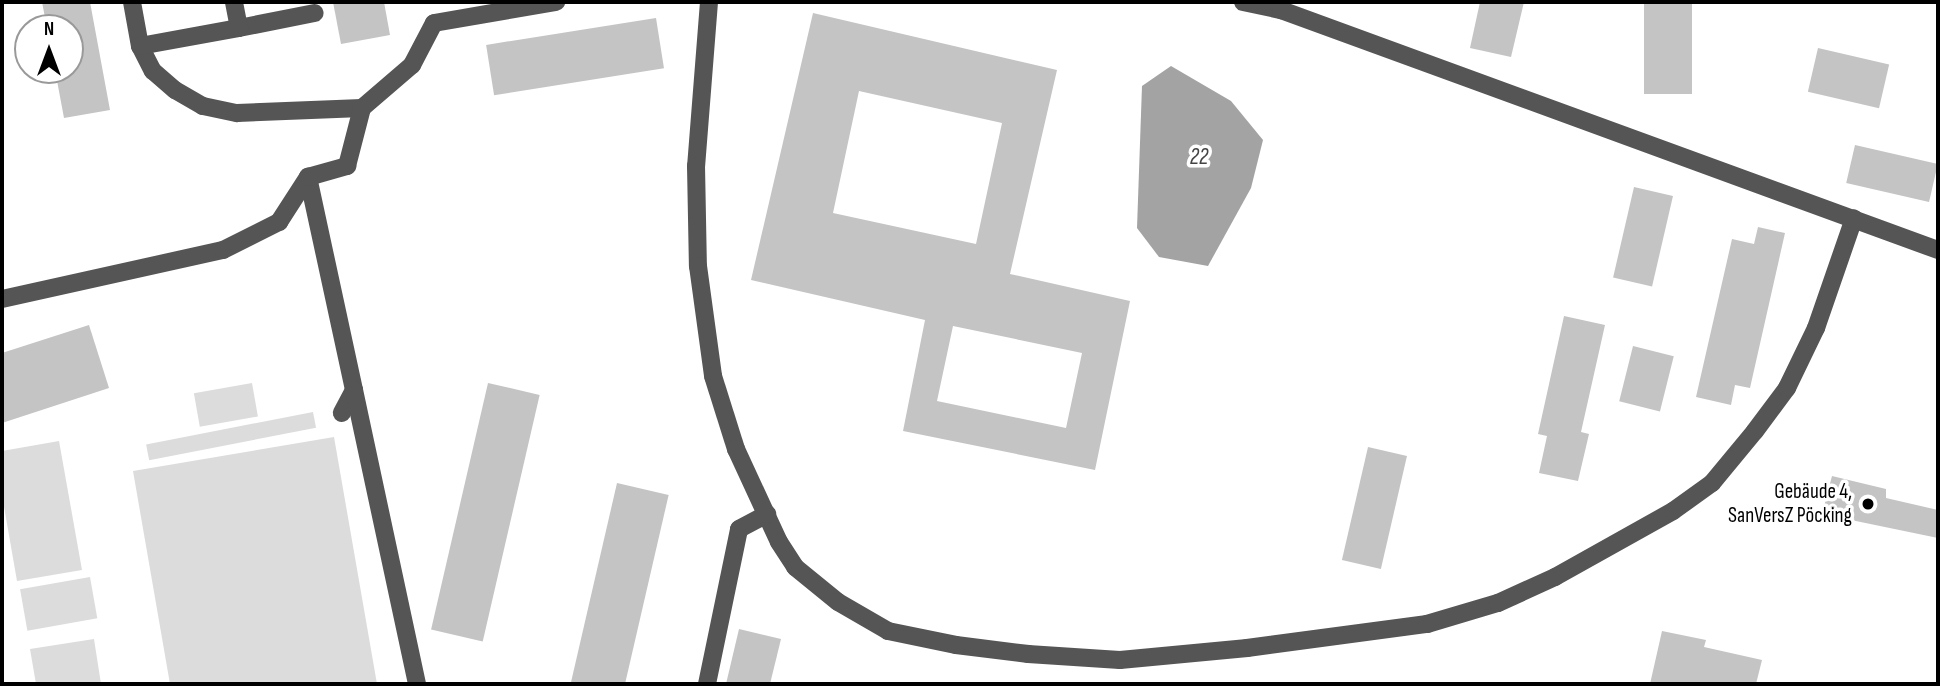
<!DOCTYPE html>
<meta charset="utf-8">
<style>
body{margin:0}
#map{position:relative;width:1940px;height:686px;overflow:hidden;background:#fff;font-family:"Sofia Sans Condensed",sans-serif}
div>[style]{position:absolute}
.green>*{inset:0;background:#dcdcdc;transform-origin:0 0}
.water>*{inset:0;background:#a3a3a3}
.building>*{inset:0;background:#c4c4c4;transform-origin:0 0}
.minor>*{height:18px;margin:-9px;padding:0 9px;transform-origin:9px;border-radius:9px;background:#555}
.dots>*{width:19px;height:19px;translate:-50% -50%;box-sizing:border-box;border:4px solid #fff;border-radius:50%}
span{translate:-50% -50%;white-space:nowrap;text-align:center;line-height:1.15;-webkit-text-stroke:7px #fff;paint-order:stroke}
.poi-label{font-size:21px;color:#000}
.right{translate:-100% -50%;text-align:right}
.water-label{font-size:23px;color:#444;font-style:italic}
.frame{position:absolute;inset:0;border:4px solid #000;pointer-events:none}
.north{position:absolute;left:14px;top:14px;width:70px;height:70px;box-sizing:border-box;background:#fff;border:2px solid #999;border-radius:50%;rotate:0deg;font-size:19px;font-weight:700;line-height:28px;text-align:center;color:#000}
.north::after{content:'';display:block;margin:auto;width:24px;height:32px;background:#000;clip-path:polygon(50% 0,100% 100%,50% 72%,0 100%)}
</style>
<div id="map">
<div class="green">
<i style="left:252px;top:383px;width:34px;height:59px;rotate:80deg"></i>
<i style="left:313px;top:412px;width:16px;height:170px;rotate:79deg"></i>
<i style="clip-path:polygon(334px 437px,377px 684px,170px 684px,133px 471px)"></i>
<i style="clip-path:polygon(59px 441px,82px 570px,17px 581px,2px 495px,2px 451px)"></i>
<i style="left:90px;top:577px;width:42px;height:71px;rotate:80deg"></i>
<i style="clip-path:polygon(94px 639px,101px 684px,36px 684px,30px 649px)"></i>
</div>
<div class="water">
<i style="clip-path:polygon(1171px 66px,1231px 101px,1263px 140px,1251px 188px,1208px 266px,1159px 257px,1137px 228px,1142px 86px)"></i>
</div>
<div class="building">
<i style="clip-path:polygon(42px 2px,90px 2px,110px 110px,64px 118px,55px 70px,70px 70px,70px 28px,47px 28px)"></i>
<i style="clip-path:polygon(333px 2px,384px 2px,390px 35px,341px 44px)"></i>
<i style="clip-path:polygon(1480px 2px,1524px 2px,1511px 57px,1470px 48px)"></i>
<i style="left:1644px;top:2px;width:48px;height:92px"></i>
<i style="clip-path:polygon(evenodd,813px 13px,1057px 70px,1010px 274px,1130px 301px,1095px 470px,903px 431px,925px 320px,751px 280px,813px 13px,859px 91px,1002px 123px,976px 244px,833px 213px,859px 91px,813px 13px,953px 326px,1082px 353px,1066px 428px,937px 401px,953px 326px)"></i>
<i style="left:656px;top:18px;width:51px;height:172px;rotate:81deg"></i>
<i style="left:1818px;top:48px;width:73px;height:45px;rotate:13deg"></i>
<i style="left:1855px;top:145px;width:85px;height:39px;rotate:13deg"></i>
<i style="left:1634px;top:187px;width:40px;height:93px;rotate:13deg"></i>
<i style="clip-path:polygon(1758px 227px,1785px 233px,1750px 388px,1735px 385px,1731px 405px,1696px 397px,1732px 239px,1754px 244px)"></i>
<i style="clip-path:polygon(1564px 316px,1605px 325px,1581px 432px,1589px 434px,1578px 481px,1539px 473px,1547px 436px,1538px 434px)"></i>
<i style="clip-path:polygon(89px 325px,109px 388px,2px 423px,2px 353px)"></i>
<i style="left:1633px;top:346px;width:42px;height:57px;rotate:14deg"></i>
<i style="left:488px;top:383px;width:53px;height:253px;rotate:13deg"></i>
<i style="left:1368px;top:447px;width:40px;height:116px;rotate:13deg"></i>
<i style="clip-path:polygon(1832px 476px,1886px 489px,1886px 498px,1938px 510px,1938px 538px,1822px 514px)"></i>
<i style="left:617px;top:483px;width:53px;height:206px;rotate:13deg"></i>
<i style="clip-path:polygon(739px 629px,781px 639px,770px 684px,726px 684px)"></i>
<i style="clip-path:polygon(1662px 631px,1706px 640px,1704px 647px,1762px 660px,1756px 684px,1650px 684px)"></i>
</div>
<div class="minor">
<i style="left:132px;top:2px;width:45px;rotate:79.7deg"></i>
<i style="left:140px;top:46px;width:28px;rotate:63deg"></i>
<i style="left:153px;top:71px;width:29px;rotate:41deg"></i>
<i style="left:175px;top:90px;width:32px;rotate:30deg"></i>
<i style="left:203px;top:106px;width:35px;rotate:12deg"></i>
<i style="left:237px;top:113px;width:125px;rotate:-2.3deg"></i>
<i style="left:362px;top:108px;width:66px;rotate:-40.7deg"></i>
<i style="left:412px;top:65px;width:47px;rotate:-62.4deg"></i>
<i style="left:434px;top:23px;width:124px;rotate:-9.8deg"></i>
<i style="left:709px;top:2px;width:165px;rotate:94.5deg"></i>
<i style="left:696px;top:166px;width:100px;rotate:88.9deg"></i>
<i style="left:698px;top:266px;width:111px;rotate:82.2deg"></i>
<i style="left:713px;top:376px;width:77px;rotate:72.5deg"></i>
<i style="left:736px;top:449px;width:102px;rotate:65.2deg"></i>
<i style="left:779px;top:542px;width:30px;rotate:57deg"></i>
<i style="left:795px;top:567px;width:55px;rotate:39.1deg"></i>
<i style="left:838px;top:602px;width:58px;rotate:30.1deg"></i>
<i style="left:888px;top:631px;width:69px;rotate:11.6deg"></i>
<i style="left:956px;top:645px;width:73px;rotate:7.1deg"></i>
<i style="left:1028px;top:654px;width:92px;rotate:3.7deg"></i>
<i style="left:1120px;top:660px;width:128px;rotate:-5.4deg"></i>
<i style="left:1247px;top:648px;width:182px;rotate:-7.6deg"></i>
<i style="left:1427px;top:624px;width:74px;rotate:-16.5deg"></i>
<i style="left:1498px;top:603px;width:63px;rotate:-24.5deg"></i>
<i style="left:1555px;top:577px;width:135px;rotate:-29.2deg"></i>
<i style="left:1673px;top:511px;width:48px;rotate:-35.7deg"></i>
<i style="left:1712px;top:483px;width:67px;rotate:-50.4deg"></i>
<i style="left:1755px;top:431px;width:54px;rotate:-53.3deg"></i>
<i style="left:1787px;top:388px;width:67px;rotate:-64.2deg"></i>
<i style="left:1816px;top:328px;width:116px;rotate:-70.9deg"></i>
<i style="left:1243px;top:2px;width:39px;rotate:12deg"></i>
<i style="left:1281px;top:10px;width:699px;rotate:20.07deg"></i>
<i style="left:239px;top:28px;width:77px;rotate:-11.2deg"></i>
<i style="left:140px;top:46px;width:101px;rotate:-10.3deg"></i>
<i style="left:239px;top:28px;width:26px;rotate:-101deg"></i>
<i style="left:308px;top:177px;width:218px;rotate:77.8deg"></i>
<i style="left:354px;top:390px;width:26px;rotate:118deg"></i>
<i style="left:2px;top:299px;width:226px;rotate:-12.5deg"></i>
<i style="left:223px;top:250px;width:63px;rotate:-26.6deg"></i>
<i style="left:279px;top:222px;width:54px;rotate:-57.2deg"></i>
<i style="left:308px;top:177px;width:41px;rotate:-15.8deg"></i>
<i style="left:347px;top:166px;width:60px;rotate:-75.5deg"></i>
<i style="left:354px;top:390px;width:301px;rotate:77.9deg"></i>
<i style="left:707px;top:684px;width:158px;rotate:-78.3deg"></i>
<i style="left:739px;top:529px;width:32px;rotate:-28deg"></i>
</div>
<div class="dots">
<i style="left:1868px;top:504px;background:#000"></i>
</div>
<div class="poi-label">
<span class="right" style="left:1852px;top:504px">Gebäude 4,<br>SanVersZ Pöcking</span>
</div>
<div class="water-label">
<span style="left:1199px;top:157px">22</span>
</div>
<div class="frame"></div>
<div class="north">N</div>
</div>
